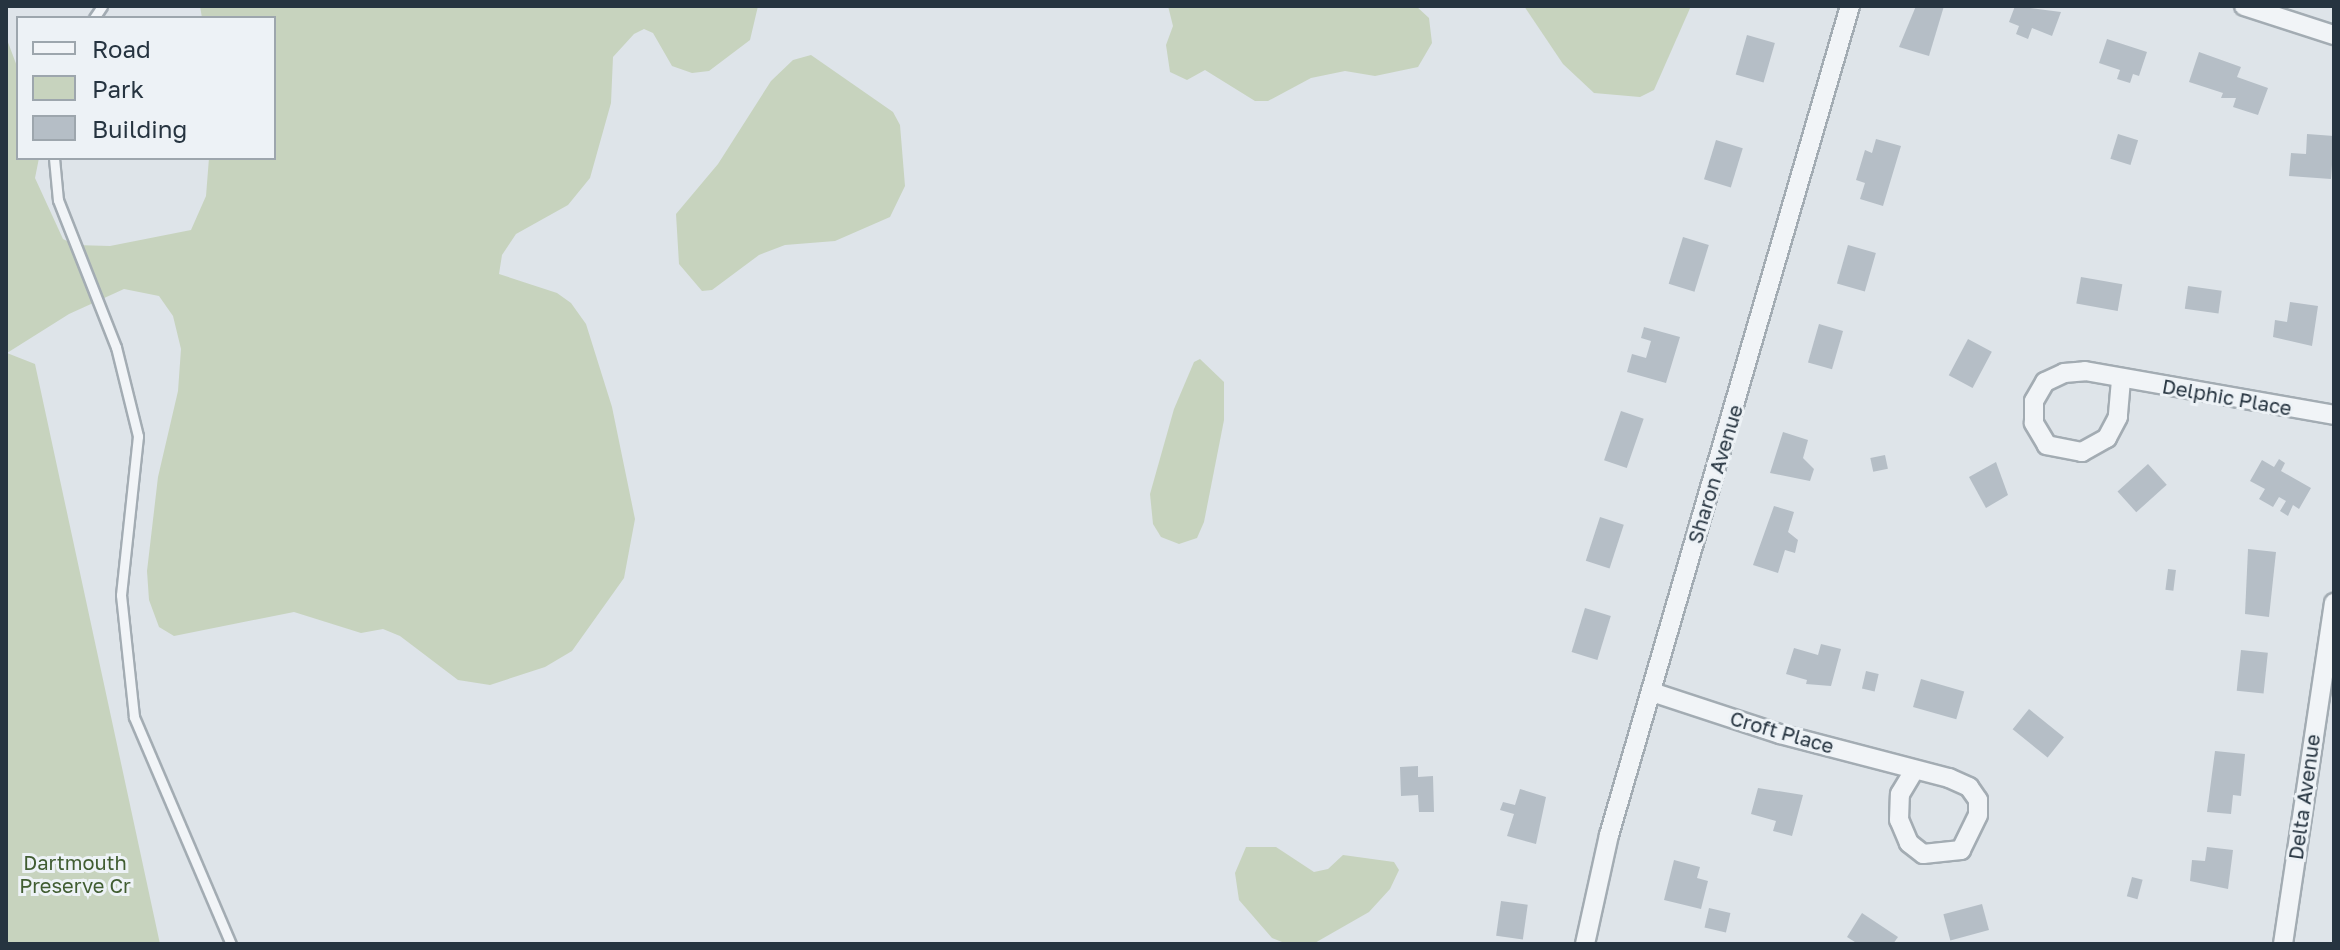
<!DOCTYPE html>
<style>
body{margin:0}
#map{position:relative;width:2340px;height:950px;overflow:hidden;background:#dee4e9;font-family:"Golos Text",sans-serif}
div>[style]{position:absolute}
.green>*{inset:0;background:#c7d3be}
.building>*{inset:0;background:#b5bec6;transform-origin:0 0}
.roads{filter:drop-shadow(2px 0 #a3acb3) drop-shadow(-2px 0 #a3acb3) drop-shadow(0 2px #a3acb3) drop-shadow(0 -2px #a3acb3)}
.service>*{height:9px;margin:-4.5px;padding:0 4.5px;transform-origin:4.5px;border-radius:4.5px;background:#f1f4f7}
.minor>*{height:18px;margin:-9px;padding:0 9px;transform-origin:9px;border-radius:9px;background:#f1f4f7}
span{translate:-50% -50%;white-space:nowrap;text-align:center;line-height:1.15;-webkit-text-stroke:6px #edf2f6;paint-order:stroke}
.street-label{font-size:20px;color:#263440}
.park-label{font-size:20px;color:#415d32}
.frame{position:absolute;inset:0;border:8px solid #263440;pointer-events:none}
.legend{position:absolute;left:16px;top:16px;width:260px;height:144px;box-sizing:border-box;background:#edf2f6;border:2px solid #9da6ad;margin:0;padding:10px 14px;list-style:none;font-size:24px;color:#263440}
.legend li{display:flex;align-items:center;gap:16px;height:40px}
.legend b{width:40px;border:2px solid #9da6ad}
</style>
<div id="map">
<div class="green">
<i style="clip-path:polygon(200px 6px,758px 6px,750px 40px,709px 71px,692px 73px,672px 66px,653px 33px,644px 29px,634px 34px,613px 57px,611px 103px,590px 178px,568px 205px,516px 234px,502px 255px,499px 274px,557px 293px,571px 303px,586px 324px,612px 407px,635px 519px,624px 578px,572px 651px,545px 667px,490px 685px,458px 680px,400px 636px,383px 629px,361px 633px,294px 612px,174px 636px,159px 627px,149px 600px,147px 571px,158px 477px,178px 391px,181px 349px,173px 316px,159px 296px,124px 289px,69px 314px,7px 353px,35px 364px,160px 944px,6px 944px,6px 37px,18px 69px,18px 158px,39px 158px,35px 178px,63px 239px,75px 245px,110px 246px,191px 230px,206px 196px,209px 158px,274px 158px,274px 18px,202px 18px)"></i>
<i style="clip-path:polygon(1168px 6px,1416px 6px,1429px 18px,1432px 43px,1418px 67px,1375px 76px,1345px 71px,1311px 78px,1268px 101px,1255px 101px,1205px 70px,1187px 80px,1170px 72px,1166px 45px,1173px 26px)"></i>
<i style="clip-path:polygon(1524px 6px,1691px 6px,1654px 90px,1640px 97px,1594px 93px,1563px 64px)"></i>
<i style="clip-path:polygon(811px 55px,893px 112px,900px 125px,905px 186px,890px 217px,835px 241px,785px 245px,759px 255px,712px 290px,702px 291px,679px 264px,676px 214px,718px 164px,771px 81px,793px 60px)"></i>
<i style="clip-path:polygon(1200px 359px,1224px 382px,1224px 420px,1204px 522px,1197px 538px,1179px 544px,1161px 537px,1153px 524px,1150px 494px,1174px 409px,1194px 362px)"></i>
<i style="clip-path:polygon(1246px 847px,1276px 847px,1314px 872px,1328px 869px,1343px 855px,1394px 862px,1399px 870px,1390px 889px,1369px 912px,1313px 944px,1287px 944px,1272px 938px,1239px 900px,1235px 873px)"></i>
</div>
<div class="building">
<i style="clip-path:polygon(1916px 6px,1944px 6px,1929px 56px,1899px 47px)"></i>
<i style="clip-path:polygon(2015px 6px,2061px 12px,2052px 36px,2032px 28px,2028px 39px,2016px 34px,2019px 26px,2009px 22px)"></i>
<i style="left:1747px;top:35px;width:29px;height:41px;rotate:16deg"></i>
<i style="clip-path:polygon(2107px 39px,2147px 52px,2139px 76px,2133px 74px,2130px 83px,2117px 79px,2120px 70px,2099px 63px)"></i>
<i style="clip-path:polygon(2199px 52px,2241px 67px,2237px 77px,2268px 88px,2258px 115px,2233px 107px,2236px 98px,2221px 98px,2223px 93px,2189px 82px)"></i>
<i style="left:2118px;top:134px;width:21px;height:26px;rotate:17deg"></i>
<i style="clip-path:polygon(2307px 134px,2334px 136px,2331px 179px,2289px 176px,2291px 153px,2306px 154px)"></i>
<i style="clip-path:polygon(1876px 139px,1901px 146px,1883px 206px,1860px 199px,1865px 183px,1856px 180px,1865px 150px,1872px 153px)"></i>
<i style="left:1716px;top:140px;width:28px;height:41px;rotate:17deg"></i>
<i style="left:1683px;top:237px;width:27px;height:49px;rotate:17deg"></i>
<i style="left:1848px;top:245px;width:29px;height:40px;rotate:16deg"></i>
<i style="left:2081px;top:277px;width:42px;height:27px;rotate:10deg"></i>
<i style="left:2188px;top:286px;width:34px;height:23px;rotate:8deg"></i>
<i style="clip-path:polygon(2290px 302px,2318px 306px,2312px 346px,2273px 337px,2275px 320px,2287px 322px)"></i>
<i style="left:1819px;top:324px;width:25px;height:40px;rotate:16deg"></i>
<i style="clip-path:polygon(1644px 327px,1680px 337px,1666px 383px,1627px 372px,1632px 354px,1646px 358px,1651px 341px,1641px 338px)"></i>
<i style="left:1968px;top:339px;width:27px;height:41px;rotate:28deg"></i>
<i style="left:1621px;top:411px;width:24px;height:52px;rotate:19deg"></i>
<i style="clip-path:polygon(1783px 432px,1808px 440px,1803px 458px,1814px 469px,1810px 481px,1770px 473px)"></i>
<i style="left:1885px;top:455px;width:14px;height:15px;rotate:78deg"></i>
<i style="clip-path:polygon(2279px 459px,2285px 463px,2281px 471px,2311px 488px,2299px 509px,2293px 505px,2288px 516px,2280px 511px,2286px 501px,2279px 497px,2273px 507px,2259px 499px,2265px 489px,2250px 481px,2262px 460px,2274px 467px)"></i>
<i style="clip-path:polygon(1996px 462px,2008px 495px,1986px 508px,1969px 477px)"></i>
<i style="left:2148px;top:464px;width:28px;height:41px;rotate:48deg"></i>
<i style="clip-path:polygon(1774px 506px,1794px 512px,1788px 532px,1798px 540px,1795px 553px,1785px 550px,1778px 573px,1753px 565px)"></i>
<i style="left:1600px;top:517px;width:25px;height:46px;rotate:18deg"></i>
<i style="clip-path:polygon(2248px 549px,2276px 552px,2269px 617px,2245px 614px)"></i>
<i style="left:2168px;top:569px;width:8px;height:21px;rotate:7deg"></i>
<i style="left:1585px;top:608px;width:27px;height:46px;rotate:17deg"></i>
<i style="clip-path:polygon(1821px 644px,1841px 649px,1831px 686px,1806px 684px,1807px 680px,1786px 674px,1794px 648px,1818px 655px)"></i>
<i style="left:2241px;top:650px;width:27px;height:41px;rotate:6deg"></i>
<i style="left:1866px;top:671px;width:13px;height:18px;rotate:13deg"></i>
<i style="left:1921px;top:679px;width:45px;height:29px;rotate:16deg"></i>
<i style="left:2029px;top:709px;width:45px;height:26px;rotate:39deg"></i>
<i style="clip-path:polygon(2215px 751px,2245px 754px,2241px 796px,2233px 795px,2231px 814px,2207px 812px)"></i>
<i style="clip-path:polygon(1418px 766px,1418px 777px,1433px 776px,1434px 812px,1419px 812px,1418px 795px,1401px 796px,1400px 767px)"></i>
<i style="clip-path:polygon(1758px 788px,1803px 795px,1792px 836px,1773px 831px,1776px 821px,1751px 814px)"></i>
<i style="clip-path:polygon(1520px 789px,1546px 797px,1536px 844px,1507px 836px,1514px 814px,1500px 810px,1503px 802px,1515px 805px)"></i>
<i style="clip-path:polygon(2207px 847px,2233px 850px,2228px 889px,2190px 881px,2192px 860px,2205px 861px)"></i>
<i style="clip-path:polygon(1674px 860px,1700px 867px,1697px 878px,1708px 881px,1701px 909px,1664px 900px)"></i>
<i style="left:2132px;top:877px;width:11px;height:20px;rotate:15deg"></i>
<i style="left:1501px;top:901px;width:27px;height:35px;rotate:8deg"></i>
<i style="left:1982px;top:904px;width:27px;height:40px;rotate:75deg"></i>
<i style="left:1709px;top:908px;width:22px;height:20px;rotate:13deg"></i>
<i style="clip-path:polygon(1862px 913px,1898px 937px,1893px 944px,1858px 944px,1847px 937px)"></i>
</div>
<div class="roads">
<div class="service">
<i style="left:94px;top:18px;width:14px;rotate:-56deg"></i>
<i style="left:54px;top:158px;width:42px;rotate:84.6deg"></i>
<i style="left:58px;top:200px;width:158px;rotate:68.5deg"></i>
<i style="left:116px;top:347px;width:92px;rotate:76.1deg"></i>
<i style="left:138px;top:436px;width:160px;rotate:96.1deg"></i>
<i style="left:121px;top:595px;width:123px;rotate:83.9deg"></i>
<i style="left:134px;top:717px;width:247px;rotate:66.9deg"></i>
</div>
<div class="minor">
<i style="left:2244px;top:6px;width:95px;rotate:17.9deg"></i>
<i style="left:2121px;top:380px;width:37px;rotate:95deg"></i>
<i style="left:2118px;top:417px;width:24px;rotate:118deg"></i>
<i style="left:2107px;top:438px;width:29px;rotate:151deg"></i>
<i style="left:2082px;top:452px;width:36px;rotate:-169deg"></i>
<i style="left:2047px;top:445px;width:26px;rotate:-121deg"></i>
<i style="left:2034px;top:423px;width:22px;rotate:-90deg"></i>
<i style="left:2034px;top:401px;width:22px;rotate:-60deg"></i>
<i style="left:2045px;top:382px;width:21px;rotate:-25deg"></i>
<i style="left:2064px;top:373px;width:21px;rotate:-5deg"></i>
<i style="left:2085px;top:371px;width:253px;rotate:10deg"></i>
<i style="left:1652px;top:692px;width:135px;rotate:18.2deg"></i>
<i style="left:1780px;top:734px;width:175px;rotate:14.6deg"></i>
<i style="left:1949px;top:778px;width:22px;rotate:24deg"></i>
<i style="left:1969px;top:787px;width:16px;rotate:55deg"></i>
<i style="left:1978px;top:800px;width:15px;rotate:90deg"></i>
<i style="left:1978px;top:815px;width:39px;rotate:116deg"></i>
<i style="left:1961px;top:850px;width:38px;rotate:174deg"></i>
<i style="left:1923px;top:854px;width:18px;rotate:-142deg"></i>
<i style="left:1909px;top:843px;width:25px;rotate:-113deg"></i>
<i style="left:1899px;top:820px;width:26px;rotate:-88deg"></i>
<i style="left:1900px;top:794px;width:27px;rotate:-59deg"></i>
<i style="left:1585px;top:944px;width:112px;rotate:-77.6deg"></i>
<i style="left:1609px;top:835px;width:863px;rotate:-73.79deg"></i>
<i style="left:2283px;top:944px;width:345px;rotate:-81.5deg"></i>
</div>
</div>
<div class="street-label">
<span style="left:2227px;top:397px;rotate:10deg">Delphic Place</span>
<span style="left:1715px;top:474px;rotate:-73deg">Sharon Avenue</span>
<span style="left:1782px;top:732px;rotate:16deg">Croft Place</span>
<span style="left:2304px;top:797px;rotate:-82deg">Delta Avenue</span>
</div>
<div class="park-label">
<span style="left:75px;top:874px">Dartmouth<br>Preserve Cr</span>
</div>
<div class="frame"></div>
<ul class="legend">
<li><b style="height:10px;background:#f1f4f7"></b>Road</li>
<li><b style="height:22px;background:#c7d3be"></b>Park</li>
<li><b style="height:22px;background:#b5bec6"></b>Building</li>
</ul>
</div>
